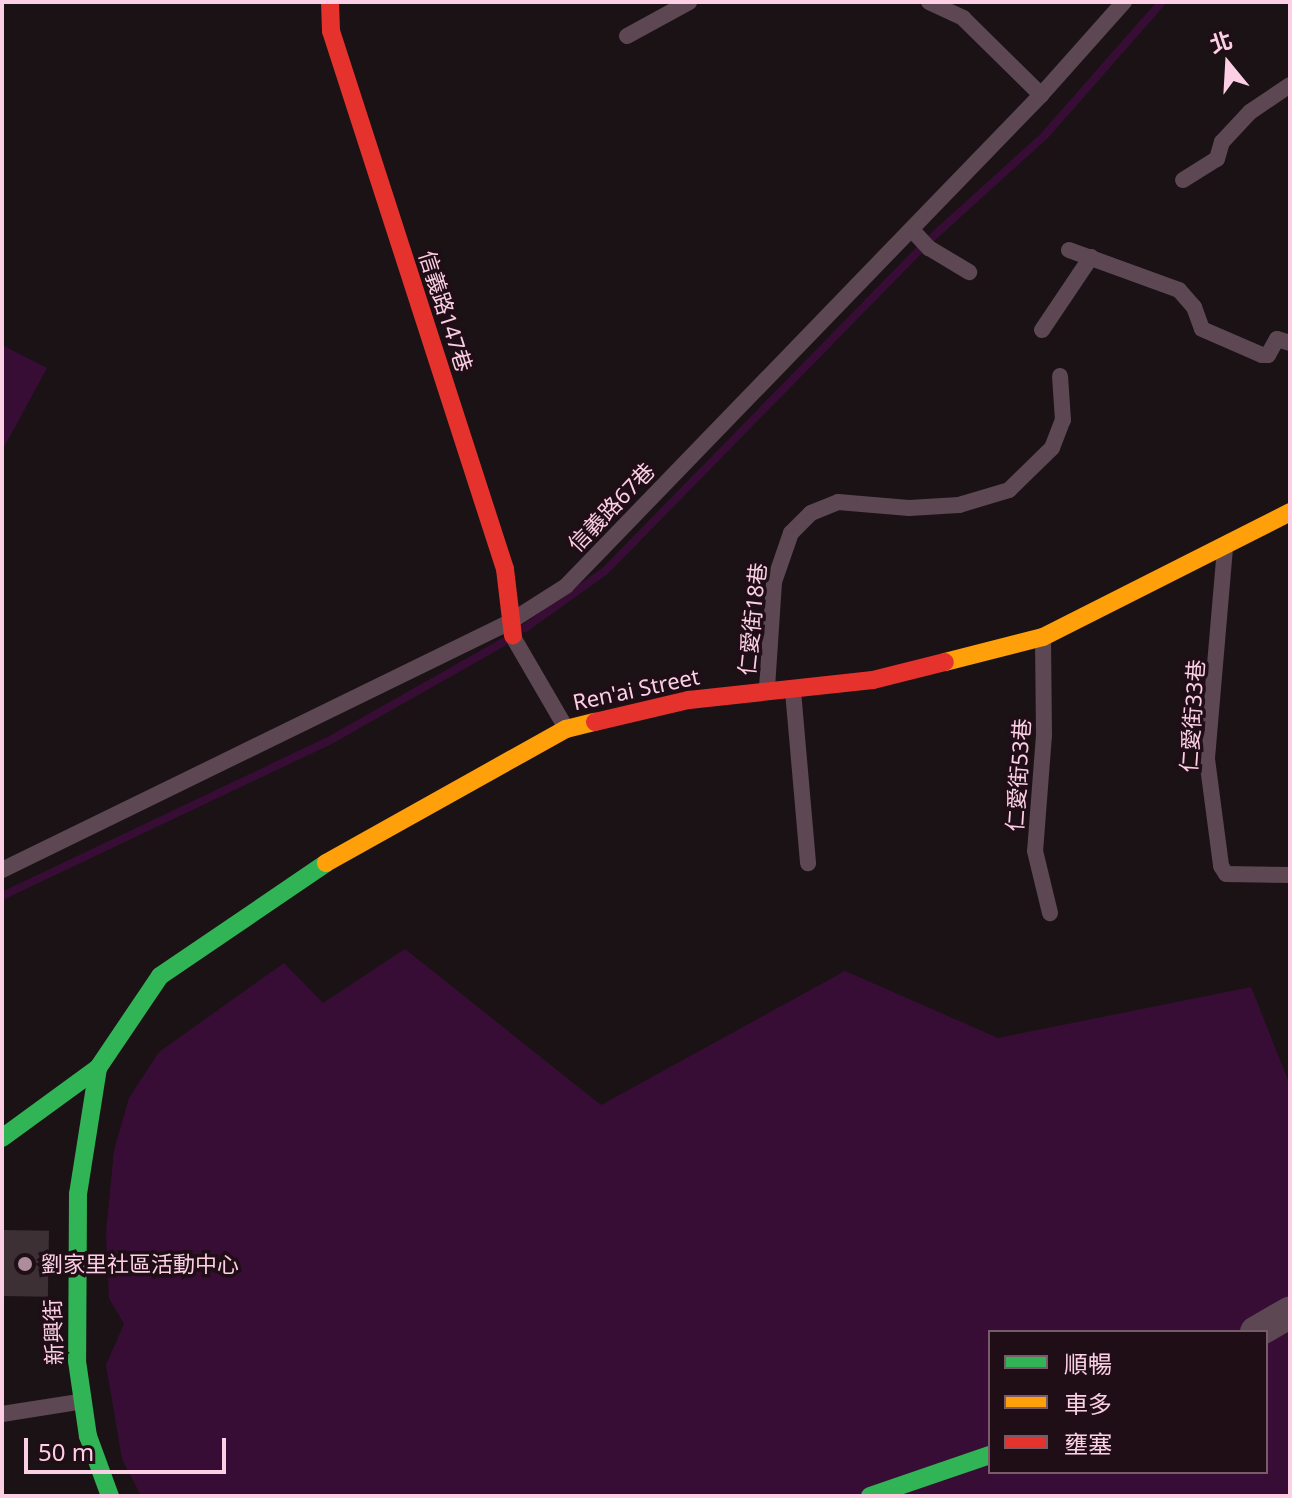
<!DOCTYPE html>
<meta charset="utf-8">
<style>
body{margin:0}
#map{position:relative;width:1292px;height:1498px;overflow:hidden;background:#1b1216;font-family:"Noto Sans","Noto Sans TC",sans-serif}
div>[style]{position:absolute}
.water>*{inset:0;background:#370d35}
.stream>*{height:8px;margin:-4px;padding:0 4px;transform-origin:4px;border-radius:4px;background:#370d35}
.building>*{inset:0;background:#3d3035;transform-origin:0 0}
.lane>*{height:16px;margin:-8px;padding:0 8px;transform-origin:8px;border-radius:8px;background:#5c4752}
.street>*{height:32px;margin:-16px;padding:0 16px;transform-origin:16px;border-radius:16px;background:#5c4752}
.fast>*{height:18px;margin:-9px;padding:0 9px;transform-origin:9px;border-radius:9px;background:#30b455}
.slow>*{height:18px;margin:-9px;padding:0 9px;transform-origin:9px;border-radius:9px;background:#ff9f0a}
.jam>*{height:18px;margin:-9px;padding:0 9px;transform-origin:9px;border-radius:9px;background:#e5322d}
.dots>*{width:22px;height:22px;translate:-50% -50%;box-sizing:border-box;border:4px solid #1f0e15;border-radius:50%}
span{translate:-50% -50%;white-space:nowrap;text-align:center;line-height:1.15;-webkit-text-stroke:7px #1f0e15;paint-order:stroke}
.street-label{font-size:22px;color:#fccfe4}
.poi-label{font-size:22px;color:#fccfe4}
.left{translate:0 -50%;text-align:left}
.frame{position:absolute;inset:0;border:4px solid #fccfe4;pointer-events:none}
.legend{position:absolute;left:988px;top:1330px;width:280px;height:144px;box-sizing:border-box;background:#1f0e15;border:2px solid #775b68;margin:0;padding:10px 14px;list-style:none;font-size:24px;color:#fccfe4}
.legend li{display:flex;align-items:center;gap:16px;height:40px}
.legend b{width:40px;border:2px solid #775b68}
.north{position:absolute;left:1188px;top:24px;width:80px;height:80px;-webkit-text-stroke:6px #1f0e15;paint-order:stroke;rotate:342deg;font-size:22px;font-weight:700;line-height:32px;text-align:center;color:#fccfe4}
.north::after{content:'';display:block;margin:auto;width:28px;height:36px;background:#fccfe4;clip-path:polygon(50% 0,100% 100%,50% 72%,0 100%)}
.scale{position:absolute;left:24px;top:1438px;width:202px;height:36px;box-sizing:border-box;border:4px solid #fccfe4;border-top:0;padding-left:10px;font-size:24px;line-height:28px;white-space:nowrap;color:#fccfe4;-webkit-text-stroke:6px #1f0e15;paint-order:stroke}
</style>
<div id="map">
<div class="water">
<i style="clip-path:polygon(2px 345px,47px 368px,2px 451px)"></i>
<i style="clip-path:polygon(evenodd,405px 949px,601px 1105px,845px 971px,998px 1038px,1251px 987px,1290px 1085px,1290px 1496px,141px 1496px,122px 1459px,106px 1365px,124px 1324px,109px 1298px,106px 1233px,114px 1150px,129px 1098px,159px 1052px,284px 963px,323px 1003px,405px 949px,990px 1332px,1266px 1332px,1266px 1472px,990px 1472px,990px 1332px)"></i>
</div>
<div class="stream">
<i style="left:525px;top:628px;width:98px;rotate:-35.5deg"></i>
<i style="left:605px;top:571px;width:459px;rotate:-45.6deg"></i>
<i style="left:926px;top:243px;width:161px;rotate:-42.2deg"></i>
<i style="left:1045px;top:135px;width:177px;rotate:-48.7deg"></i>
<i style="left:2px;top:896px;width:360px;rotate:-25.4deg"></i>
<i style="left:327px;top:742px;width:203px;rotate:-29.5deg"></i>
</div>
<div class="building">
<i style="left:2px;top:1230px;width:47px;height:66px;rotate:1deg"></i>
</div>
<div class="lane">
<i style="left:929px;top:2px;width:38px;rotate:25deg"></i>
<i style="left:963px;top:18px;width:110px;rotate:44.6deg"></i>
<i style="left:627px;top:36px;width:71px;rotate:-28.7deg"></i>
<i style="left:1183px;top:180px;width:40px;rotate:-32deg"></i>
<i style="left:1217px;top:159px;width:18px;rotate:-74deg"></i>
<i style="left:1222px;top:142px;width:41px;rotate:-47deg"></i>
<i style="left:1250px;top:112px;width:48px;rotate:-34deg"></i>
<i style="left:912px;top:230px;width:25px;rotate:47deg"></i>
<i style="left:929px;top:248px;width:47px;rotate:31deg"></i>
<i style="left:1069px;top:250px;width:117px;rotate:20deg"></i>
<i style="left:1179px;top:290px;width:23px;rotate:49deg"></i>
<i style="left:1194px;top:307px;width:23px;rotate:70deg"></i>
<i style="left:1202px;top:329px;width:65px;rotate:23.4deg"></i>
<i style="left:1262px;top:355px;width:6px"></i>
<i style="left:1268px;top:355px;width:18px;rotate:-61deg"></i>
<i style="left:1277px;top:339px;width:14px;rotate:17deg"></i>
<i style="left:1042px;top:330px;width:88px;rotate:-56.1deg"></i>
<i style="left:1225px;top:548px;width:212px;rotate:94.9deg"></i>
<i style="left:1207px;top:759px;width:108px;rotate:82.5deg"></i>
<i style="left:1221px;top:866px;width:9px;rotate:58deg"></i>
<i style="left:1226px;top:874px;width:64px;rotate:0.9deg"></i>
<i style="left:513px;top:637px;width:105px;rotate:59.8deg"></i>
<i style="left:1043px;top:639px;width:96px;rotate:89.4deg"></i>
<i style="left:1044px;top:735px;width:116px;rotate:94.4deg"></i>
<i style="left:1035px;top:851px;width:64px;rotate:76.4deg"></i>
<i style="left:767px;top:688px;width:106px;rotate:-86.2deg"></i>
<i style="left:774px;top:582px;width:52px;rotate:-70.9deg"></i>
<i style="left:791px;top:533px;width:28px;rotate:-45deg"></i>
<i style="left:811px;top:513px;width:29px;rotate:-22deg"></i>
<i style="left:838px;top:502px;width:71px;rotate:4.8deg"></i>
<i style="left:909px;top:508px;width:50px;rotate:-3.4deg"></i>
<i style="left:959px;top:505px;width:52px;rotate:-16.7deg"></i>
<i style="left:1009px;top:490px;width:60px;rotate:-44.3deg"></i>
<i style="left:1052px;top:448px;width:30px;rotate:-69deg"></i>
<i style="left:1063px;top:420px;width:44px;rotate:-93.9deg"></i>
<i style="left:793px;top:691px;width:173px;rotate:85deg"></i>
<i style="left:2px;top:870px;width:563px;rotate:-26.02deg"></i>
<i style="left:508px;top:623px;width:69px;rotate:-32.5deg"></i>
<i style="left:566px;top:586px;width:683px;rotate:-45.95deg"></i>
<i style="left:1041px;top:95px;width:125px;rotate:-48.3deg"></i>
<i style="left:2px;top:1414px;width:78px;rotate:-8.9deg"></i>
</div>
<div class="street">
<i style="left:1256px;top:1332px;width:39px;rotate:-30deg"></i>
</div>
<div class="fast">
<i style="left:98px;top:1068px;width:128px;rotate:99deg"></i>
<i style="left:78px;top:1194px;width:167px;rotate:90.3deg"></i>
<i style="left:77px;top:1361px;width:76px;rotate:81.7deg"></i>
<i style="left:88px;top:1436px;width:64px;rotate:69.9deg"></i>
<i style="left:2px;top:1138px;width:119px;rotate:-36.1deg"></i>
<i style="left:98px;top:1068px;width:111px;rotate:-56deg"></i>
<i style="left:160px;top:976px;width:201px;rotate:-34.2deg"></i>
<i style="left:870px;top:1496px;width:127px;rotate:-18.9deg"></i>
</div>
<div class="slow">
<i style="left:945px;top:662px;width:101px;rotate:-14.3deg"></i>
<i style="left:1043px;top:637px;width:277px;rotate:-26.8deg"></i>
<i style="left:326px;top:863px;width:275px;rotate:-29.2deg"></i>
<i style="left:566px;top:729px;width:30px;rotate:-14deg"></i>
</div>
<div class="jam">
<i style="left:330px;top:2px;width:29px;rotate:88deg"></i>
<i style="left:331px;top:31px;width:565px;rotate:72.08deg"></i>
<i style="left:505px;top:569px;width:67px;rotate:83.2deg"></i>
<i style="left:595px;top:722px;width:97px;rotate:-13.2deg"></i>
<i style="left:689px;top:700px;width:185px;rotate:-6.2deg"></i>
<i style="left:873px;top:680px;width:74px;rotate:-14deg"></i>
</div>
<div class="dots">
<i style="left:25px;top:1264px;background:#ad8d9c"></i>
</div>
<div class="street-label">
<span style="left:446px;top:311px;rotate:72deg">信義路147巷</span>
<span style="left:611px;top:507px;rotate:-46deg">信義路67巷</span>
<span style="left:752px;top:619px;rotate:-84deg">仁愛街18巷</span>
<span style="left:636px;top:689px;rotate:-12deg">Ren'ai Street</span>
<span style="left:1192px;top:716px;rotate:-86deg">仁愛街33巷</span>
<span style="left:1018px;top:775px;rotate:-86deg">仁愛街53巷</span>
<span style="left:53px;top:1332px;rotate:-92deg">新興街</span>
</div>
<div class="poi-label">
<span class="left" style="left:41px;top:1264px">劉家里社區活動中心</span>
</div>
<div class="frame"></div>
<ul class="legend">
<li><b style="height:10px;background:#30b455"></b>順暢</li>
<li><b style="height:10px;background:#ff9f0a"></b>車多</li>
<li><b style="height:10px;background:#e5322d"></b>壅塞</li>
</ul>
<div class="north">北</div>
<div class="scale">50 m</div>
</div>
